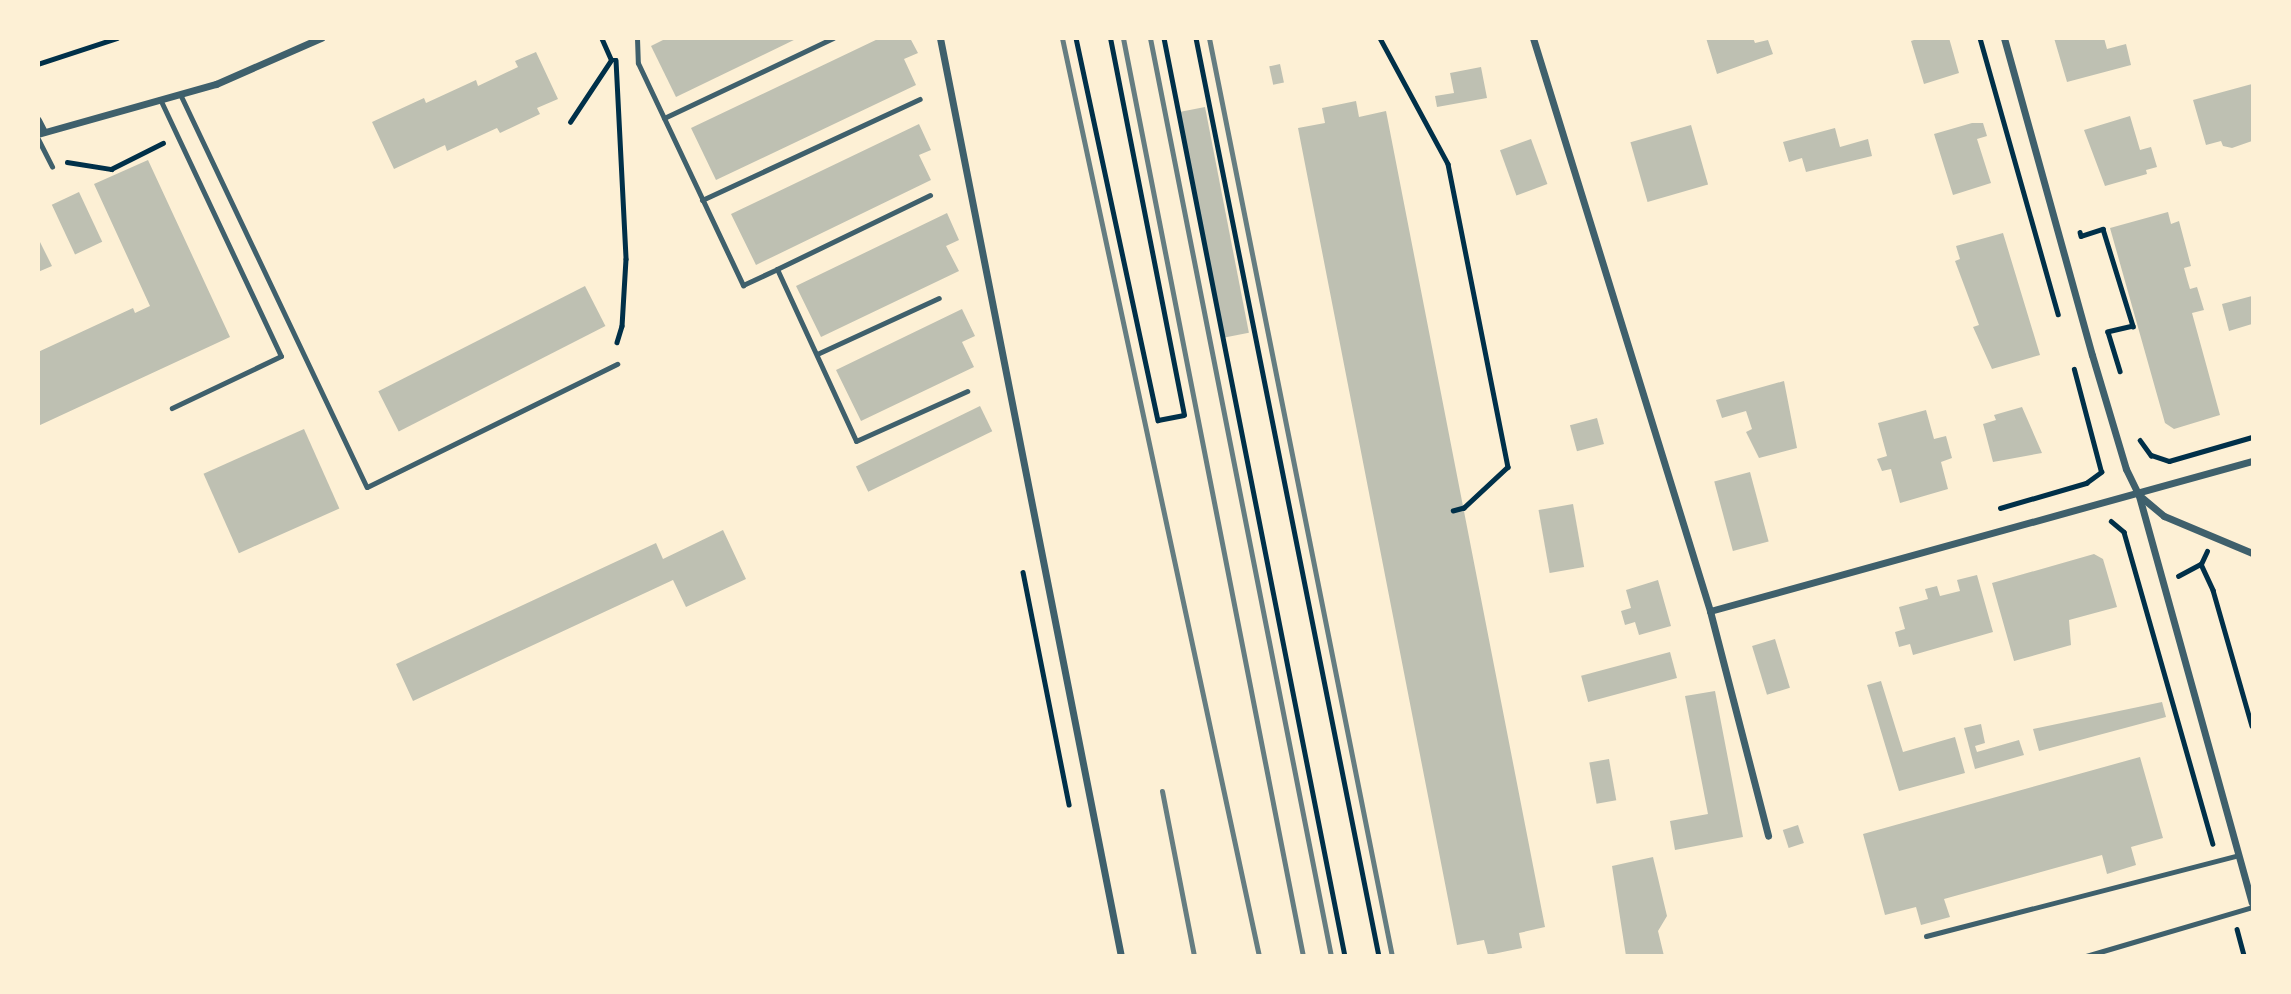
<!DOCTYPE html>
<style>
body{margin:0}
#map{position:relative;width:2291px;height:994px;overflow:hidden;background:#fdf0d5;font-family:Jost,sans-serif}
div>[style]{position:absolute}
.building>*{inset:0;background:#bec0b2;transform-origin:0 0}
.path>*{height:4.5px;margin:-2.25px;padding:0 2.25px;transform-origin:2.25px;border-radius:2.25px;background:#003049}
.service>*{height:5px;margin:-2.5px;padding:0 2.5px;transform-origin:2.5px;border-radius:2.5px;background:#3f606c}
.minor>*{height:7px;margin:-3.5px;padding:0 3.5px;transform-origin:3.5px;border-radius:3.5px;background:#3f606c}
.rail>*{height:5px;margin:-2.5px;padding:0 2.5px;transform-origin:2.5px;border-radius:2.5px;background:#657d81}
span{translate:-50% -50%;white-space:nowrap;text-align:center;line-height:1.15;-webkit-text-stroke:5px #fdf0d5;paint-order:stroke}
.frame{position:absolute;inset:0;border:40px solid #fdf0d5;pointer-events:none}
</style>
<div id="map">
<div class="building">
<i style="clip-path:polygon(667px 38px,798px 38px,676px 97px,651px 46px)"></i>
<i style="clip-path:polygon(880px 38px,910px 38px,918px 53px,904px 59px,916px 85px,716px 180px,691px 128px)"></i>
<i style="clip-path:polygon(1706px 38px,1753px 38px,1755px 43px,1768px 40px,1773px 54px,1717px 74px)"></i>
<i style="clip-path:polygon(1920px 38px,1949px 38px,1959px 73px,1924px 84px,1911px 41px)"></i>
<i style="clip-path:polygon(2054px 38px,2104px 38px,2107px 49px,2126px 44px,2131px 65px,2067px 82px)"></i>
<i style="clip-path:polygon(536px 52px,558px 99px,537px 108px,540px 114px,500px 133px,497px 128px,447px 151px,445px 145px,394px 169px,372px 122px,424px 98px,426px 103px,476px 80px,478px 86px,518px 67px,515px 61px)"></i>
<i style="left:1280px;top:64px;width:19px;height:11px;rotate:78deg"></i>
<i style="clip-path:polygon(1481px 67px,1487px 98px,1437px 107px,1435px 96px,1454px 93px,1450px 73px)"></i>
<i style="clip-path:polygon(2252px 84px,2252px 141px,2232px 148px,2223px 146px,2221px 141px,2206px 145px,2193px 100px)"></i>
<i style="clip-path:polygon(1356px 101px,1359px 117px,1386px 111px,1545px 927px,1519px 933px,1522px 948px,1488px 955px,1484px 940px,1457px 945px,1298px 128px,1325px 123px,1322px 108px)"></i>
<i style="left:1205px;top:107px;width:230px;height:26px;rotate:79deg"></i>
<i style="clip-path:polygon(2130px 116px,2140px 150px,2151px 147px,2157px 167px,2146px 170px,2147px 174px,2105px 186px,2084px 130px)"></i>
<i style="clip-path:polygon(1972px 123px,1983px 123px,1987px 136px,1977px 139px,1991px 183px,1953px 195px,1934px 134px)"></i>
<i style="clip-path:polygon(919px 124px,931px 150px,919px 155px,931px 180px,756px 265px,731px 214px)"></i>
<i style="left:1691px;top:125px;width:62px;height:63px;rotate:74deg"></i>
<i style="clip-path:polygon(1835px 128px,1840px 147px,1868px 139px,1872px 156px,1806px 172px,1802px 158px,1789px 162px,1783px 142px)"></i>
<i style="left:1531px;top:139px;width:48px;height:33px;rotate:70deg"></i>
<i style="clip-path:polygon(148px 160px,230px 337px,38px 426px,38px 352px,133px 308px,135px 313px,150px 306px,94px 184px)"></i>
<i style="left:79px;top:192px;width:55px;height:30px;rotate:65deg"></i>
<i style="clip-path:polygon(2168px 212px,2171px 224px,2179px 221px,2191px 266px,2184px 268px,2187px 279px,2190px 289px,2197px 287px,2204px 310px,2192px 313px,2220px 415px,2174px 429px,2165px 423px,2110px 228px)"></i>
<i style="clip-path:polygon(947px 213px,959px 240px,946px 246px,959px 271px,821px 337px,796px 286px)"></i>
<i style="clip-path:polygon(2003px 233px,2040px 355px,1992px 369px,1973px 327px,1979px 325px,1955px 261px,1960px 259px,1956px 246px)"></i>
<i style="clip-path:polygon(38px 238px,52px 266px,38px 272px)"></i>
<i style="left:585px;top:286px;width:45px;height:232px;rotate:63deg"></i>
<i style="clip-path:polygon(2252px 296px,2252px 324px,2229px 331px,2222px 304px)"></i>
<i style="clip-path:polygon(962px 309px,975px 336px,962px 342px,974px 367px,861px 421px,836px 370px)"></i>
<i style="clip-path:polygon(1784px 381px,1797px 448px,1759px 458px,1746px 432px,1752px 429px,1746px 411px,1722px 418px,1716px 400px)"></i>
<i style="left:980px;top:406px;width:28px;height:138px;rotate:64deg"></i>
<i style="clip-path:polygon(2022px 407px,2042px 453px,1993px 462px,1983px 424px,1996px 420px,1994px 415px)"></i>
<i style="clip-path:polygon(1926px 410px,1934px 439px,1946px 436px,1952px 458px,1941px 462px,1948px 489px,1900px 503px,1891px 469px,1882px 471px,1877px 459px,1887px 456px,1878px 423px)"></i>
<i style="left:1597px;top:418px;width:27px;height:28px;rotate:75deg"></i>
<i style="left:304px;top:429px;width:87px;height:110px;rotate:66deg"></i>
<i style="left:1750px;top:472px;width:72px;height:37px;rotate:75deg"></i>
<i style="left:1573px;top:504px;width:64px;height:35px;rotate:80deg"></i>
<i style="clip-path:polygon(723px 530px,746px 579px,686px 607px,673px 580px,413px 701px,396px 664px,656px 543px,663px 559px)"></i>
<i style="clip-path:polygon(2094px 554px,2103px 559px,2117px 607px,2069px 620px,2071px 645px,2014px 661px,1992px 583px)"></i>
<i style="clip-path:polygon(1977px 575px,1993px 632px,1913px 655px,1910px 644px,1899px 647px,1895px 632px,1905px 629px,1899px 607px,1928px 599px,1925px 589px,1937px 586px,1940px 596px,1960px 591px,1957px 580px)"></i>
<i style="clip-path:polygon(1658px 580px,1671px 626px,1639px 635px,1635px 622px,1625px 625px,1621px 611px,1631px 608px,1626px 590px)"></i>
<i style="left:1775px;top:639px;width:51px;height:24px;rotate:73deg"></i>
<i style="left:1670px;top:652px;width:27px;height:92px;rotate:75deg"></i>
<i style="clip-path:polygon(1881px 681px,1903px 752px,1955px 737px,1965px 773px,1899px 791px,1867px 685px)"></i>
<i style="clip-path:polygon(1715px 691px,1743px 837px,1675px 850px,1670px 821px,1708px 814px,1685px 696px)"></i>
<i style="clip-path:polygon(2162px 702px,2166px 717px,2039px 751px,2033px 729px)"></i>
<i style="clip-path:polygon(1981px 724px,1985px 743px,1975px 746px,1977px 752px,2019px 740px,2024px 755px,1975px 769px,1964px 728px)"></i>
<i style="clip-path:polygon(2140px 757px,2163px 838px,2131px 847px,2136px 865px,2107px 874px,2102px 855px,1944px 899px,1950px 917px,1921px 925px,1916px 907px,1885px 915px,1863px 834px)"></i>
<i style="left:1609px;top:759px;width:42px;height:20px;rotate:80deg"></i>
<i style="left:1798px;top:825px;width:19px;height:16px;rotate:72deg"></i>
<i style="clip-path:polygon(1653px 857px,1667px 916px,1658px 931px,1664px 956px,1626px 956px,1612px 866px)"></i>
</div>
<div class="path">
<i style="left:1076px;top:38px;width:391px;rotate:77.9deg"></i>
<i style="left:1158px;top:420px;width:26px;rotate:-11deg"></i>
<i style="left:1184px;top:415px;width:384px;rotate:-101.1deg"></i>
<i style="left:1164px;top:38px;width:936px;rotate:78.85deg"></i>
<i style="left:1196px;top:38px;width:936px;rotate:78.73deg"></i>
<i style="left:1380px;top:38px;width:143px;rotate:61.6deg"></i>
<i style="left:1448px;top:164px;width:309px;rotate:78.8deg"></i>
<i style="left:1508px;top:467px;width:60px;rotate:137deg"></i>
<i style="left:1464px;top:508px;width:11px;rotate:165deg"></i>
<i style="left:1980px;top:38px;width:287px;rotate:74.2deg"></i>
<i style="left:611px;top:60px;width:5px"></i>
<i style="left:616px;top:60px;width:199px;rotate:87.1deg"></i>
<i style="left:626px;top:259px;width:67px;rotate:93.4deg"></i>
<i style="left:622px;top:326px;width:17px;rotate:107deg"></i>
<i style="left:38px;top:64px;width:83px;rotate:-18.2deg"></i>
<i style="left:570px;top:122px;width:74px;rotate:-56.5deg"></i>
<i style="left:611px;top:60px;width:24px;rotate:-114deg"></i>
<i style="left:67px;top:162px;width:45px;rotate:9deg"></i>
<i style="left:111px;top:169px;width:58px;rotate:-26.6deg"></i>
<i style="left:2080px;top:232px;width:4px;rotate:76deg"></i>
<i style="left:2081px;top:236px;width:23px;rotate:-18deg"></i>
<i style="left:2103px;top:229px;width:102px;rotate:72.8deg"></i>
<i style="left:2133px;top:326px;width:26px;rotate:167deg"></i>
<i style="left:2108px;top:332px;width:41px;rotate:72.9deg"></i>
<i style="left:2140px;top:440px;width:19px;rotate:54deg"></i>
<i style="left:2151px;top:455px;width:19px;rotate:18deg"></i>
<i style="left:2169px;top:461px;width:86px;rotate:-16.1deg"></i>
<i style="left:2000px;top:508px;width:90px;rotate:-16.2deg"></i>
<i style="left:2086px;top:483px;width:19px;rotate:-36deg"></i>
<i style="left:2101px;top:472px;width:106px;rotate:-104.8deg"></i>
<i style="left:2111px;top:521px;width:17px;rotate:40deg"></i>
<i style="left:2124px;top:532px;width:324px;rotate:74.1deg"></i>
<i style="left:2201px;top:564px;width:29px;rotate:65deg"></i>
<i style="left:2213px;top:590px;width:141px;rotate:74deg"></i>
<i style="left:1023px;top:572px;width:237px;rotate:78.8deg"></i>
<i style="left:2178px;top:576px;width:26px;rotate:-28deg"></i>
<i style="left:2201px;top:564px;width:14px;rotate:-65deg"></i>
<i style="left:2237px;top:929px;width:28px;rotate:75deg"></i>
</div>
<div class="service">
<i style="left:637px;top:38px;width:25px;rotate:88deg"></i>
<i style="left:638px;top:63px;width:246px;rotate:64.7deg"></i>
<i style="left:743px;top:285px;width:38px;rotate:-25deg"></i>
<i style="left:777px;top:269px;width:189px;rotate:65.3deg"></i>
<i style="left:856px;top:441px;width:122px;rotate:-24.2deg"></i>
<i style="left:180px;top:94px;width:435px;rotate:64.6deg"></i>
<i style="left:367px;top:487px;width:279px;rotate:-26.2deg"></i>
<i style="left:160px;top:99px;width:284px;rotate:64.8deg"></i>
<i style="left:281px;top:356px;width:121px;rotate:154.5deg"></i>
<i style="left:664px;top:118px;width:187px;rotate:-25.3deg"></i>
<i style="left:38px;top:139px;width:31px;rotate:63deg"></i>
<i style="left:702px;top:200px;width:240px;rotate:-24.9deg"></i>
<i style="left:777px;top:269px;width:170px;rotate:-25.8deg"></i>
<i style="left:817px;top:354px;width:134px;rotate:-24.7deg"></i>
<i style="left:1926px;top:936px;width:323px;rotate:-14.5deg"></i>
<i style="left:2086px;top:956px;width:173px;rotate:-16.4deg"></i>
</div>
<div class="minor">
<i style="left:940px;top:38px;width:936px;rotate:78.85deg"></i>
<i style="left:1533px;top:38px;width:600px;rotate:72.83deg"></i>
<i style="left:1710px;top:611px;width:232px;rotate:75.5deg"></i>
<i style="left:2004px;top:38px;width:329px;rotate:74.5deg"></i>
<i style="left:2092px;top:355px;width:119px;rotate:73.4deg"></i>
<i style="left:2126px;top:469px;width:30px;rotate:64deg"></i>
<i style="left:2139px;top:496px;width:422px;rotate:74.5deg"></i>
<i style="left:38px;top:120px;width:13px;rotate:63deg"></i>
<i style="left:38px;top:134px;width:185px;rotate:-15.7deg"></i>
<i style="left:216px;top:84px;width:115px;rotate:-23.7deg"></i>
<i style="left:2140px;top:496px;width:31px;rotate:40deg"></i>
<i style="left:2164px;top:516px;width:95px;rotate:22.8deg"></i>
<i style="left:1710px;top:611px;width:562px;rotate:-15.47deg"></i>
</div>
<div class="rail">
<i style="left:1062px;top:38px;width:939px;rotate:77.89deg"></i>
<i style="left:1123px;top:38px;width:935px;rotate:78.91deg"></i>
<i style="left:1150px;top:38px;width:936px;rotate:78.85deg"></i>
<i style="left:1209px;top:38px;width:936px;rotate:78.73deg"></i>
<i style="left:1162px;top:791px;width:168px;rotate:79deg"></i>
</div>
<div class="frame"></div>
</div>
